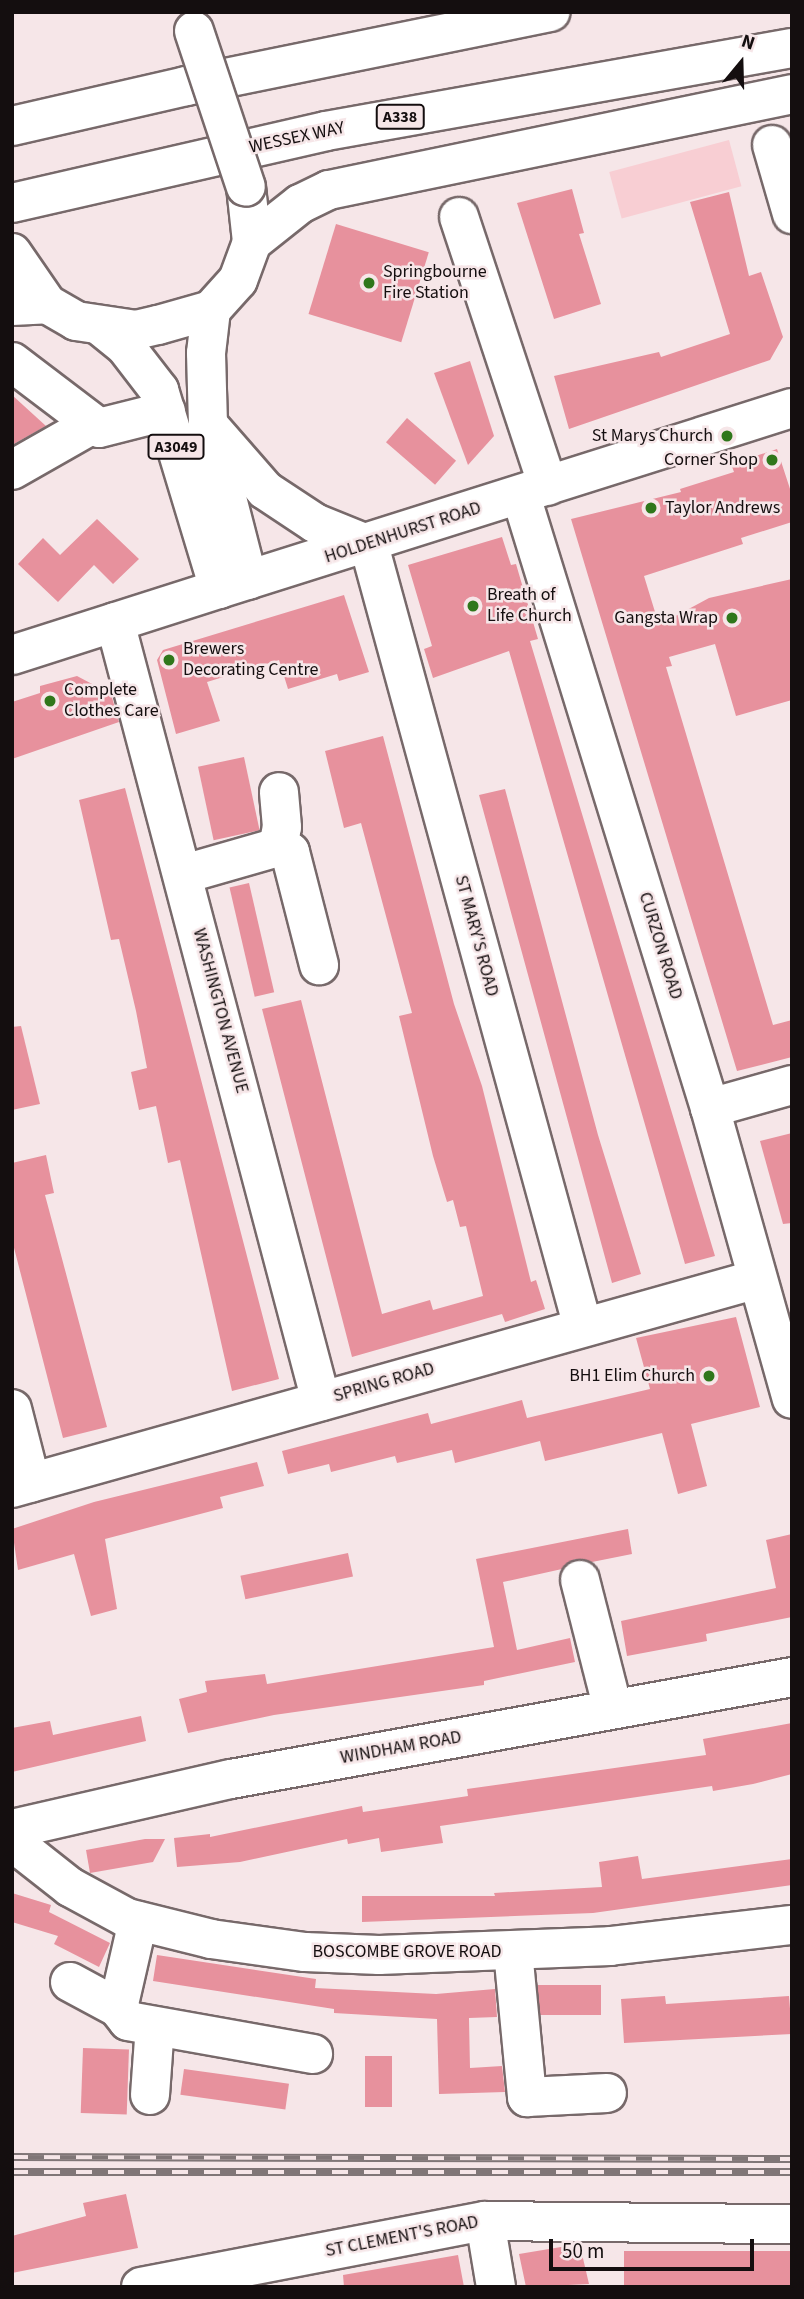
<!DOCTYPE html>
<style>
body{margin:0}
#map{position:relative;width:804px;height:2299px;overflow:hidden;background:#f6e6e8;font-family:"Source Sans 3",sans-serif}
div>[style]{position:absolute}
.green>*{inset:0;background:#f8ced3;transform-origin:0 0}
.building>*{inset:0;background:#e7919d;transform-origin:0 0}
.roads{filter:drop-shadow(2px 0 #77696a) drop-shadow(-2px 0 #77696a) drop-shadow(0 2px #77696a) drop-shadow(0 -2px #77696a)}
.minor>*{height:38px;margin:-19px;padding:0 19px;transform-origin:19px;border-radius:19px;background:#fff}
.major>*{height:38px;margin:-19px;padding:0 19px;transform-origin:19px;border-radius:19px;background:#fff}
.highway>*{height:38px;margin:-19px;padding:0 19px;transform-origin:19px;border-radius:19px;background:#fff}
.rail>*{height:8px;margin-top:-4px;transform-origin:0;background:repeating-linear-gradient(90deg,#f6e6e8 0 16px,#807677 0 32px);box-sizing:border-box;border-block:2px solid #807677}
.bridges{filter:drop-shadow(2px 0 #77696a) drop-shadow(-2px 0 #77696a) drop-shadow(0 2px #77696a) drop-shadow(0 -2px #77696a)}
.major-bridge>*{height:38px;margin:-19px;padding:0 19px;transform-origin:19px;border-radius:19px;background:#fff}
.dots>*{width:19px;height:19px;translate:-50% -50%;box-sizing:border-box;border:4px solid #f6e6e8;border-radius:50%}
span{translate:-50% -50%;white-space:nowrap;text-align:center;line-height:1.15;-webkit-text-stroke:5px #f6e6e8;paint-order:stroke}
.shield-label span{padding:2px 5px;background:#f6e6e8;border:2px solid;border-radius:5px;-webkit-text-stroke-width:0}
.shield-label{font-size:16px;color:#140e0f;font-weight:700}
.street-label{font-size:18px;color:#140e0f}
.poi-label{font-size:18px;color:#140e0f}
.left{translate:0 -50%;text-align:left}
.right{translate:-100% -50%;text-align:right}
.frame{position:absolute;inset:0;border:14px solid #140e0f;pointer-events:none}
.north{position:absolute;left:706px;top:28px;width:70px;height:70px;-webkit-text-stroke:5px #f6e6e8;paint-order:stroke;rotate:19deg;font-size:19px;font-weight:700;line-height:28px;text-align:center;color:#140e0f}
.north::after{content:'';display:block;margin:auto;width:24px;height:32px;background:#140e0f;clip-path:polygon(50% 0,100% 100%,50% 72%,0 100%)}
.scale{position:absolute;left:549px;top:2239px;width:205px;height:32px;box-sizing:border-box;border:4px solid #140e0f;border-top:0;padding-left:9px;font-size:21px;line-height:24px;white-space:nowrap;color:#140e0f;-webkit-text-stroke:5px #f6e6e8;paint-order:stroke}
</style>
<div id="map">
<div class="green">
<i style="left:729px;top:140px;width:48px;height:124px;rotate:75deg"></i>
</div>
<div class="building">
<i style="clip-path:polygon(572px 189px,584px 233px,579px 234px,601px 304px,554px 319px,517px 203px)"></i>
<i style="clip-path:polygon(729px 192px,749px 276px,761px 272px,783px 337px,770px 360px,569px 429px,554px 376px,659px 352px,661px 357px,730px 334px,690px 202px)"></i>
<i style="left:336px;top:224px;width:97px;height:94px;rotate:17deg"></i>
<i style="clip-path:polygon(470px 361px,494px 436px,468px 465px,434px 373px)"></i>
<i style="clip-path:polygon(12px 395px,46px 426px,12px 445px)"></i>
<i style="left:407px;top:418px;width:65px;height:32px;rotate:41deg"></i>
<i style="clip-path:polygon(777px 449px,792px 495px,792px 522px,741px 538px,743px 544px,644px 576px,659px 625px,709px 598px,792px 579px,792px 700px,736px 716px,715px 644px,669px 657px,672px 666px,666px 667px,773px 1025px,792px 1020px,792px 1057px,737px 1071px,571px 519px,681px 492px,680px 489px,734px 472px,731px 464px)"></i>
<i style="clip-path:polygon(97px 519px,139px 559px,113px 584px,94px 565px,58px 602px,18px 564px,43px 538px,60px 555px)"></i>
<i style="clip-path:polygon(502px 537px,511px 565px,516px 564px,538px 639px,530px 641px,715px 1256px,685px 1264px,509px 651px,433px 678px,424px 649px,432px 646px,408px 565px)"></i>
<i style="clip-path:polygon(344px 595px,369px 672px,339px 681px,337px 674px,288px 689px,279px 660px,207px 682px,220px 721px,176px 734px,157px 660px,163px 650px)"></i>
<i style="clip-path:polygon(77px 676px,111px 694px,119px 722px,12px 759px,12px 702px,40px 693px,40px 686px)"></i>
<i style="clip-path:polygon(383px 736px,454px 1004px,482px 1086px,531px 1282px,536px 1280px,545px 1309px,505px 1322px,502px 1314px,352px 1357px,262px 1009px,301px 1000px,382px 1314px,430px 1300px,433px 1310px,483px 1296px,466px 1226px,460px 1227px,453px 1200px,447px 1202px,433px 1156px,399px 1016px,412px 1013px,361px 823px,344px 828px,325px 751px)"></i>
<i style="left:244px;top:757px;width:75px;height:47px;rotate:78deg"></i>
<i style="clip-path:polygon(125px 788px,279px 1379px,232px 1391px,180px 1160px,168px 1163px,156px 1106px,139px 1110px,131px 1072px,147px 1068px,136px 1011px,119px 939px,111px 940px,79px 800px)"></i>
<i style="clip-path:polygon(505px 789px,598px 1135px,641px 1274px,612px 1283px,479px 795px)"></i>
<i style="left:249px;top:883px;width:112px;height:20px;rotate:77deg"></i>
<i style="clip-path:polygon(21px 1026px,40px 1104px,12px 1110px,12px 1027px)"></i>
<i style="clip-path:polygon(792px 1133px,792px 1223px,783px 1224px,760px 1141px)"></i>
<i style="clip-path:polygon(46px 1155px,54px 1193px,45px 1195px,107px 1427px,63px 1438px,12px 1240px,12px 1163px)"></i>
<i style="clip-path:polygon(736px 1317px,760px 1407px,691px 1424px,707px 1486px,678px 1494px,662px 1433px,545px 1461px,540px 1441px,455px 1463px,452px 1450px,397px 1463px,395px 1456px,331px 1472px,329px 1464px,288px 1474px,282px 1451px,428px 1413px,431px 1424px,522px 1400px,527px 1418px,650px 1389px,636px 1338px)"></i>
<i style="clip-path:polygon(257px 1462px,264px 1486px,220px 1497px,223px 1508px,105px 1539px,117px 1609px,91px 1616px,74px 1554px,18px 1570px,12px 1529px,94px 1502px)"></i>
<i style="clip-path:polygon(628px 1529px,632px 1554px,592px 1562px,575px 1559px,562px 1569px,503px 1582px,517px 1650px,570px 1638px,575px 1662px,484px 1681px,484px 1685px,274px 1715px,188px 1733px,179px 1699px,207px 1692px,205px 1681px,265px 1674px,267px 1684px,494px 1647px,476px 1559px)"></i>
<i style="clip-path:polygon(792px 1534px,792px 1617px,706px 1634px,707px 1641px,627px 1656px,621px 1621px,776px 1588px,766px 1540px)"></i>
<i style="left:348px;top:1553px;width:24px;height:110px;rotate:78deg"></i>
<i style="clip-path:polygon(141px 1716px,146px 1741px,12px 1772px,12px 1728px,50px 1721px,53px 1735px)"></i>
<i style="clip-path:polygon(792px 1723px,792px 1774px,753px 1784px,713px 1791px,712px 1786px,440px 1826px,443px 1843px,381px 1852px,379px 1838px,348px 1844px,347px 1839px,240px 1862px,177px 1867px,174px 1838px,210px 1834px,210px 1837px,362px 1806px,363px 1812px,468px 1796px,467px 1789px,706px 1755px,703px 1739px)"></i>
<i style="clip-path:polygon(145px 1839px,165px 1839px,153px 1862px,90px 1873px,86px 1850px)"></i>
<i style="clip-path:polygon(638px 1856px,642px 1879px,792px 1859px,792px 1885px,593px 1913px,362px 1922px,362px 1896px,495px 1896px,494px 1893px,602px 1887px,599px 1862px)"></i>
<i style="clip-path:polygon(12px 1893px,51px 1905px,49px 1912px,110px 1943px,99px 1967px,54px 1944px,58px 1936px,12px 1922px)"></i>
<i style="clip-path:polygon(157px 1955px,316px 1979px,315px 1988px,436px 1994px,495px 1989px,497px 2017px,469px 2018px,470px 2068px,502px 2066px,505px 2092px,439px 2094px,437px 2019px,334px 2013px,334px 2009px,153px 1981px)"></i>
<i style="left:601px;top:1985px;width:30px;height:63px;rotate:90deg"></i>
<i style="clip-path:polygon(665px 1996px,666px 2004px,789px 1996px,792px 2034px,624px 2043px,621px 1999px)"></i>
<i style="left:83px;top:2048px;width:46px;height:65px;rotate:2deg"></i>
<i style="left:392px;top:2056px;width:51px;height:27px;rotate:90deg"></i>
<i style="left:184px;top:2069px;width:106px;height:26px;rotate:8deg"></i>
<i style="clip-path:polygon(126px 2194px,138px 2248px,12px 2273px,12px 2236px,86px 2216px,83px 2203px)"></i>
<i style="clip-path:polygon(567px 2246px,568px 2256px,582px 2254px,589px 2284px,526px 2287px,519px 2254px)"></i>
<i style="left:792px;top:2251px;width:36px;height:168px;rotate:90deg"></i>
<i style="clip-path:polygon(458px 2255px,464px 2287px,344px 2287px,343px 2275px)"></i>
</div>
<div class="roads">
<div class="minor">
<i style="left:772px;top:145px;width:72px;rotate:73.8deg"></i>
<i style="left:459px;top:217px;width:283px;rotate:71.7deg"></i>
<i style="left:12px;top:362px;width:109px;rotate:37.2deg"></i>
<i style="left:99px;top:428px;width:69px;rotate:-14.2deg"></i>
<i style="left:12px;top:470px;width:93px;rotate:-29.6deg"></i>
<i style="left:521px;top:496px;width:641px;rotate:72.84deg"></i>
<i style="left:710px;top:1108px;width:302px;rotate:74.3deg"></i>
<i style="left:369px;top:545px;width:811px;rotate:74.7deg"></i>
<i style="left:115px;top:622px;width:806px;rotate:75.19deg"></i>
<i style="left:12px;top:655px;width:217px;rotate:-17.7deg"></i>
<i style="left:278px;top:847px;width:20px;rotate:-79deg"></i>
<i style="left:282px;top:827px;width:35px;rotate:-95deg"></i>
<i style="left:184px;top:874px;width:98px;rotate:-16deg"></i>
<i style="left:278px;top:847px;width:13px;rotate:23deg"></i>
<i style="left:290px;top:852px;width:117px;rotate:75.6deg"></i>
<i style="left:710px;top:1108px;width:85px;rotate:-15.7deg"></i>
<i style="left:12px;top:1409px;width:76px;rotate:75.6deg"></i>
<i style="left:12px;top:1488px;width:774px;rotate:-15.67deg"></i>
<i style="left:580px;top:1580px;width:133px;rotate:75.7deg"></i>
<i style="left:12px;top:1829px;width:225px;rotate:-12.9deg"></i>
<i style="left:231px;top:1779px;width:570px;rotate:-10.3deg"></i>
<i style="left:12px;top:1832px;width:21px;rotate:59deg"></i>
<i style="left:23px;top:1850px;width:60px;rotate:38.2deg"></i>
<i style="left:70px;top:1887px;width:65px;rotate:28.5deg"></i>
<i style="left:127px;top:1918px;width:87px;rotate:14deg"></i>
<i style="left:211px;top:1939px;width:95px;rotate:7.9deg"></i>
<i style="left:305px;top:1952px;width:74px;rotate:2.3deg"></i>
<i style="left:379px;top:1955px;width:231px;rotate:-2.2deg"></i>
<i style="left:610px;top:1946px;width:183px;rotate:-6.6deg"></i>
<i style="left:138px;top:1921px;width:89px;rotate:102.9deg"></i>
<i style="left:118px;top:2008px;width:16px;rotate:52deg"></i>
<i style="left:128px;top:2021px;width:188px;rotate:10.1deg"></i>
<i style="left:513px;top:1951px;width:147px;rotate:84.5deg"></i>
<i style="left:527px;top:2097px;width:80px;rotate:-2.9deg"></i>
<i style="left:70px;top:1982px;width:55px;rotate:28.4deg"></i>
<i style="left:150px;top:2095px;width:69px;rotate:-85.9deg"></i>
<i style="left:485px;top:2221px;width:67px;rotate:80.5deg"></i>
<i style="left:141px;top:2287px;width:350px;rotate:-10.9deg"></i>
<i style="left:485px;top:2221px;width:307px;rotate:0.6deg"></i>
</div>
<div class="major">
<i style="left:12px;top:253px;width:62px;rotate:55.5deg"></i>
<i style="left:47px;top:304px;width:34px;rotate:30deg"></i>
<i style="left:76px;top:321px;width:61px;rotate:8.5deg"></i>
<i style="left:136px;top:330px;width:23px;rotate:-13deg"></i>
<i style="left:158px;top:325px;width:55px;rotate:-15.8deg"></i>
<i style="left:211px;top:310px;width:40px;rotate:-48deg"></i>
<i style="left:238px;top:280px;width:40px;rotate:-69.8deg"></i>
<i style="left:252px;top:242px;width:55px;rotate:-96.2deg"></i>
<i style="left:211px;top:310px;width:43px;rotate:96.6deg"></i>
<i style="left:206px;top:353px;width:71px;rotate:88.4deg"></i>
<i style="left:208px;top:424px;width:161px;rotate:75.6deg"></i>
<i style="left:99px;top:325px;width:33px;rotate:39deg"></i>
<i style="left:125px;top:346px;width:56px;rotate:52.3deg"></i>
<i style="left:159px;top:390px;width:208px;rotate:73.2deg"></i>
<i style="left:219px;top:589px;width:601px;rotate:-17.53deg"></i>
<i style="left:211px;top:428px;width:82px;rotate:48.9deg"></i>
<i style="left:265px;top:490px;width:60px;rotate:33.4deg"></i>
<i style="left:315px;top:523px;width:58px;rotate:22.2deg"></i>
</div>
<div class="highway">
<i style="left:12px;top:126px;width:179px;rotate:-12.9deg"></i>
<i style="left:186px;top:86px;width:372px;rotate:-11.5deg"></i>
<i style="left:12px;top:203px;width:322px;rotate:-12.9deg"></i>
<i style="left:326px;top:131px;width:473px;rotate:-10.1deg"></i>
<i style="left:252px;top:242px;width:61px;rotate:-38.4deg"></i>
<i style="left:300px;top:204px;width:32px;rotate:-26deg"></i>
<i style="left:329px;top:190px;width:473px;rotate:-11.7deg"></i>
<i style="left:12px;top:306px;width:35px;rotate:-3deg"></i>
</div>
</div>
<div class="rail">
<i style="left:12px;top:2157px;width:780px;rotate:0.15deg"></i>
<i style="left:12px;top:2172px;width:780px"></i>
</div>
<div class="bridges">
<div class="major-bridge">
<i style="left:194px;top:31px;width:164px;rotate:71.6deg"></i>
</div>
</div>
<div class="dots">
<i style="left:369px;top:283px;background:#2f771b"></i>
<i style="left:727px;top:436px;background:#2f771b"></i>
<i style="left:772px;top:460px;background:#2f771b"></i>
<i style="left:651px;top:508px;background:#2f771b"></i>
<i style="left:473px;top:606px;background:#2f771b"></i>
<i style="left:732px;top:618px;background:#2f771b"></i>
<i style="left:169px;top:660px;background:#2f771b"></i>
<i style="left:50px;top:701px;background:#2f771b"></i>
<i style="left:709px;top:1376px;background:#2f771b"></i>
</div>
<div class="shield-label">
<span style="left:400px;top:117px">A338</span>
<span style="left:176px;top:447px">A3049</span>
</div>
<div class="street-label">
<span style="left:297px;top:138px;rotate:-12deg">WESSEX WAY</span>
<span style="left:403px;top:533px;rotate:-18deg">HOLDENHURST ROAD</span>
<span style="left:476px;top:936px;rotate:75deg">ST MARY'S ROAD</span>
<span style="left:660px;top:946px;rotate:73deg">CURZON ROAD</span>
<span style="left:220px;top:1011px;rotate:75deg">WASHINGTON AVENUE</span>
<span style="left:384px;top:1383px;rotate:-16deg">SPRING ROAD</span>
<span style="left:401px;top:1748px;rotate:-10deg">WINDHAM ROAD</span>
<span style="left:407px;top:1952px">BOSCOMBE GROVE ROAD</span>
<span style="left:402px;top:2237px;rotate:-11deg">ST CLEMENT'S ROAD</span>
</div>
<div class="poi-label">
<span class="left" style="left:383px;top:283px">Springbourne<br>Fire Station</span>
<span class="right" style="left:713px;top:436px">St Marys Church</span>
<span class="right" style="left:758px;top:460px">Corner Shop</span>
<span class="left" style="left:665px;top:508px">Taylor Andrews</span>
<span class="left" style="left:487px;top:606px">Breath of<br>Life Church</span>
<span class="right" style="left:718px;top:618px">Gangsta Wrap</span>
<span class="left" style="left:183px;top:660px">Brewers<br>Decorating Centre</span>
<span class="left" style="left:64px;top:701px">Complete<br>Clothes Care</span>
<span class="right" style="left:695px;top:1376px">BH1 Elim Church</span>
</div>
<div class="frame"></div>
<div class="north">N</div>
<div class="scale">50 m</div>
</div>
